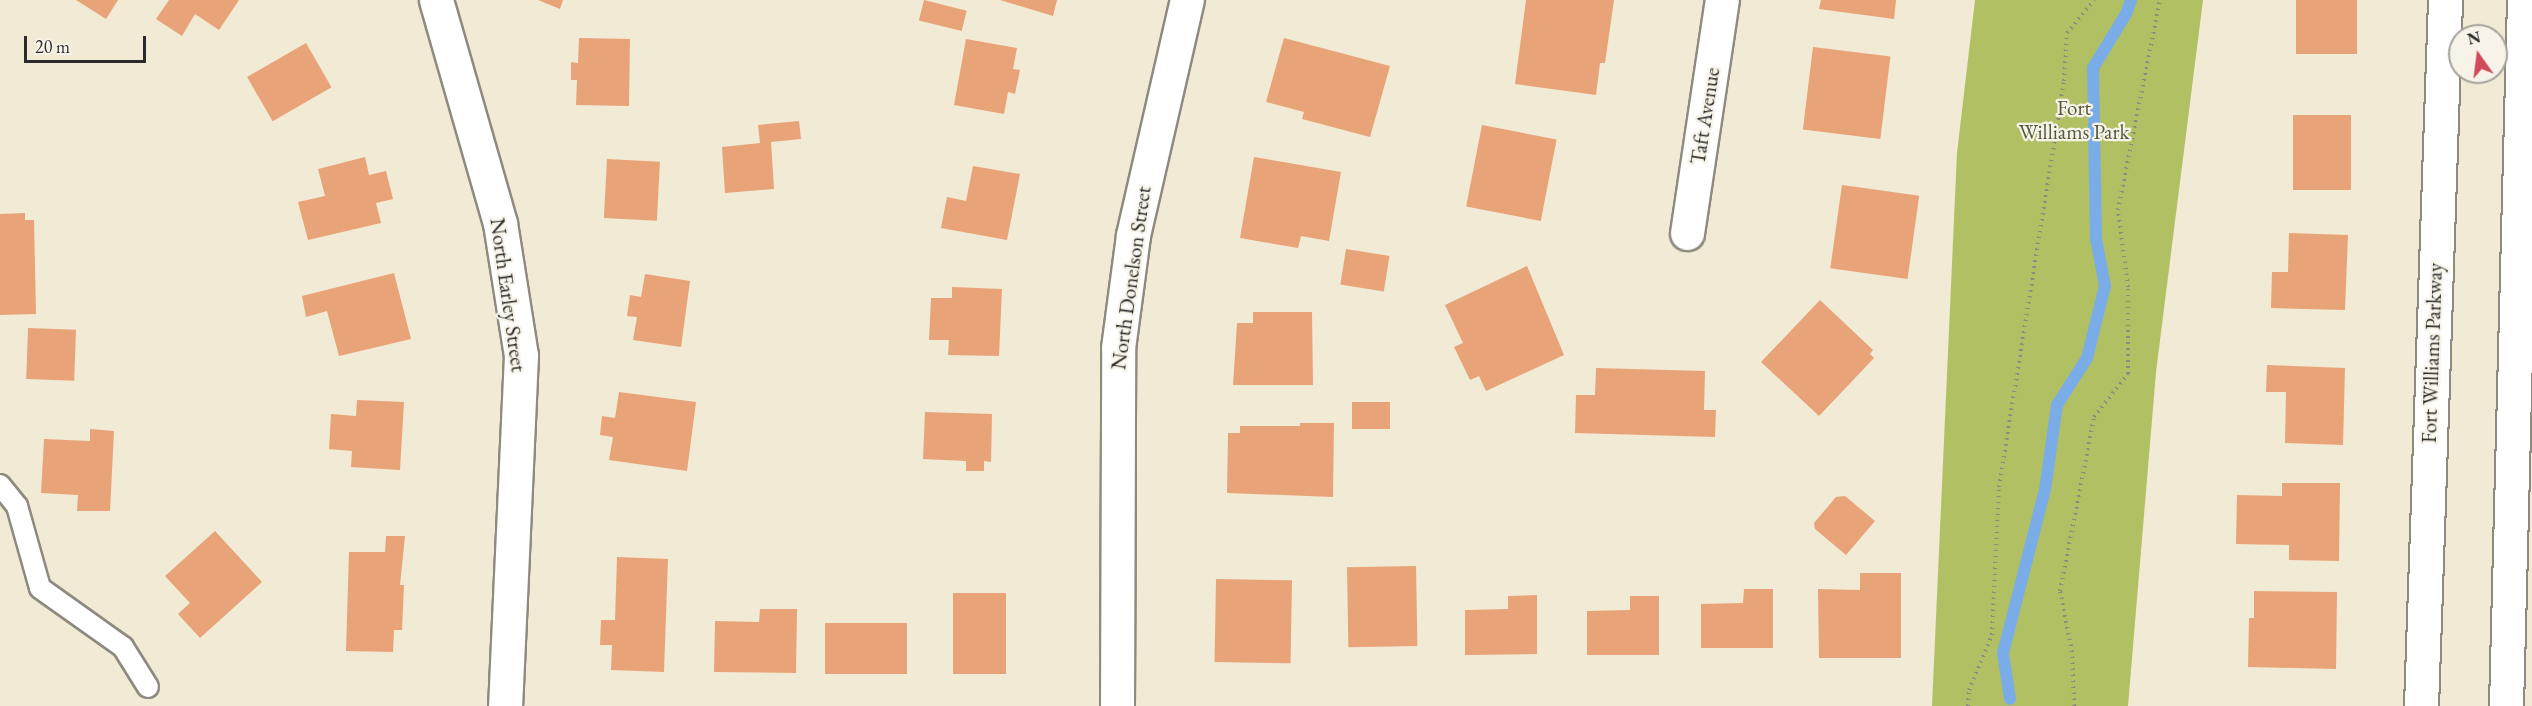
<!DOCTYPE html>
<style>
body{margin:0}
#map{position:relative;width:2532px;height:706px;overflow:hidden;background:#f1ead4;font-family:"EB Garamond",serif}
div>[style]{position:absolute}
.green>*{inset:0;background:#b1c062}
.stream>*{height:12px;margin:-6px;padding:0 6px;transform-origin:6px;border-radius:6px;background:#7aade7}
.building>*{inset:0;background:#e9a378;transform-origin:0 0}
.path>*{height:4px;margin-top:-2px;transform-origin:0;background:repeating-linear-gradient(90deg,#8e8a80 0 1.5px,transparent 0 6px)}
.roads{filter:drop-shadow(2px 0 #8e8a80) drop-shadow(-2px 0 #8e8a80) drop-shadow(0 2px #8e8a80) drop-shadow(0 -2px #8e8a80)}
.lane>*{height:20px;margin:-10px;padding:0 10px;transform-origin:10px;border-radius:10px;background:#fff}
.street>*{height:33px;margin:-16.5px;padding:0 16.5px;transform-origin:16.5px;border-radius:16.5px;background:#fff}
.secondary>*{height:33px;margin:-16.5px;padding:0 16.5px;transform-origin:16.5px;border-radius:16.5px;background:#fff}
span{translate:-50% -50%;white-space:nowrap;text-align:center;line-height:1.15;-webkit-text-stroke:4.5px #f7f3e8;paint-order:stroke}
.park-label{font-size:21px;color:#53583c}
.street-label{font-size:21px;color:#2b2b2b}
.north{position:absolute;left:2448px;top:24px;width:60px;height:60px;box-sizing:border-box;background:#f7f3e8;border:2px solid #a5a39c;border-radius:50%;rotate:346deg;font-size:16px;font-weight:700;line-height:24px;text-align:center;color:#2b2b2b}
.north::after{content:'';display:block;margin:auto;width:21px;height:27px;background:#d1495b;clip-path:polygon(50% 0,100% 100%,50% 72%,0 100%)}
.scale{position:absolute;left:24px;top:36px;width:122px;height:27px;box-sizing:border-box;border:3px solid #2b2b2b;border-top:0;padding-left:8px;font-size:18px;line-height:21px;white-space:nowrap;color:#2b2b2b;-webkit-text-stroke:4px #f7f3e8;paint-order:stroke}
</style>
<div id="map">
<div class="green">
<i style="clip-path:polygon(1975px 0,2203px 0,2156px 372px,2128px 706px,1932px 706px,1957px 153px)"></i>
</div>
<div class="stream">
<i style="left:2010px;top:699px;width:47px;rotate:-98.7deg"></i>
<i style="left:2003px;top:653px;width:168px;rotate:-75.6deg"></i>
<i style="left:2045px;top:490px;width:86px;rotate:-82deg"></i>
<i style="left:2057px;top:405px;width:56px;rotate:-57.4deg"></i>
<i style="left:2087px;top:358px;width:74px;rotate:-76deg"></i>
<i style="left:2105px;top:286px;width:48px;rotate:-100.8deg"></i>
<i style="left:2096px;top:239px;width:171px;rotate:-91deg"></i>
<i style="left:2093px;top:68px;width:63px;rotate:-58.6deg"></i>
<i style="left:2126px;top:14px;width:15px;rotate:-70deg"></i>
</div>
<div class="building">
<i style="clip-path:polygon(76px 0,118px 0,106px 19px)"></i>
<i style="clip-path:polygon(169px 0,239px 0,219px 30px,195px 14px,182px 36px,156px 19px)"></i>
<i style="clip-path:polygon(538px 0,563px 0,560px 9px)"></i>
<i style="left:924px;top:0;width:44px;height:21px;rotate:14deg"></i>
<i style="clip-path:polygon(1000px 0,1057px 0,1053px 16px)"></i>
<i style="clip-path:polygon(1526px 0,1614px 0,1605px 63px,1600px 63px,1596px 95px,1515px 84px)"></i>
<i style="clip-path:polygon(1821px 0,1896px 0,1894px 19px,1819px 9px)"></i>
<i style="left:2296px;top:0;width:61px;height:54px"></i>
<i style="clip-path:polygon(579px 38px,630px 39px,629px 106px,576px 105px,577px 80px,571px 80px,571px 62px,578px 63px)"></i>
<i style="clip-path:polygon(1284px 38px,1390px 66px,1370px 137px,1302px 119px,1304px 112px,1266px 102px)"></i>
<i style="clip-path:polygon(966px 39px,1017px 48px,1013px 69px,1020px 70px,1015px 94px,1008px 92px,1004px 114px,954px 105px)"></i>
<i style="left:306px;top:43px;width:51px;height:68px;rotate:60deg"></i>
<i style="left:1813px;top:47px;width:78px;height:83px;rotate:7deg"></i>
<i style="left:2293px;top:115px;width:58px;height:75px"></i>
<i style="clip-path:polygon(799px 121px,801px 139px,771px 142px,774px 189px,725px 193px,722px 147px,760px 143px,758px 125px)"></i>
<i style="left:1482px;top:125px;width:76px;height:83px;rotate:11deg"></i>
<i style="clip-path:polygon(365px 157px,369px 175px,386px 171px,393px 199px,376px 203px,381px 223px,308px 240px,298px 202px,325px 196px,318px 169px)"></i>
<i style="clip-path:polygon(1254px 157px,1341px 172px,1329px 241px,1301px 236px,1298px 248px,1240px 238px)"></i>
<i style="left:607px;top:159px;width:53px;height:59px;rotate:3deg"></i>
<i style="clip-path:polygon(973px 166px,1020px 174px,1007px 240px,941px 228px,947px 197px,966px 201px)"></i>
<i style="left:1842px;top:185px;width:78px;height:84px;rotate:8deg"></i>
<i style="clip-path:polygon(25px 213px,25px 220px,34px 220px,36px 314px,0 315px,0 214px)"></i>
<i style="clip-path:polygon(2289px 233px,2348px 235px,2345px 310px,2271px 308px,2272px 272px,2288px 272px)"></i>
<i style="left:1346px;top:249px;width:44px;height:36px;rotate:9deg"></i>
<i style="clip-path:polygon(1527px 266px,1564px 355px,1486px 391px,1479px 376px,1470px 380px,1454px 347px,1463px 343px,1445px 305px)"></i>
<i style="clip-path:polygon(394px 273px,411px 339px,339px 356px,327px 311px,306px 317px,302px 296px)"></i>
<i style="clip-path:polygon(645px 274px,690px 281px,681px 347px,633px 340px,637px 317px,627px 316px,630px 295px,641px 297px)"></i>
<i style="clip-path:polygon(952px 287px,1002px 289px,999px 356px,948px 355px,949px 340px,929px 340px,931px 298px,952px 298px)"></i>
<i style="clip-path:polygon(1820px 300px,1873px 350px,1870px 354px,1874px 358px,1819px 416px,1761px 362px)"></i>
<i style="clip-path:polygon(1253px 312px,1312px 312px,1313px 385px,1233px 385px,1237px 323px,1253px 323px)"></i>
<i style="left:28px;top:328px;width:48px;height:51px;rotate:2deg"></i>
<i style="clip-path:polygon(2267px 365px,2345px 368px,2343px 445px,2285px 443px,2286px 392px,2266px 392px)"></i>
<i style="clip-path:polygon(1596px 368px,1705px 371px,1704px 410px,1716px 410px,1715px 437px,1575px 433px,1576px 395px,1595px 395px)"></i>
<i style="clip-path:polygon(619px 392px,696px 402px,687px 471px,609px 460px,613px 437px,600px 435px,602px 416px,615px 418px)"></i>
<i style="clip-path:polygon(357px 400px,404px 402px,400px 470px,351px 467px,352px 451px,329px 449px,331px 414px,356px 416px)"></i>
<i style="left:1352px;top:402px;width:38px;height:27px"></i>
<i style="clip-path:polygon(925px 412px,992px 414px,991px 462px,984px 461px,984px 471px,966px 471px,966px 461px,923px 459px)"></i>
<i style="clip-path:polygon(1300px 423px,1334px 423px,1333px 497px,1227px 493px,1228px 433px,1240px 433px,1240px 426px,1300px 426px)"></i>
<i style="clip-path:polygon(90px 429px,114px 431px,110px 511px,77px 511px,78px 495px,41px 493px,44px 439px,90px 441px)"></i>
<i style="clip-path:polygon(2282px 483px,2340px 483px,2339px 561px,2289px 560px,2289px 545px,2236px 544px,2237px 495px,2282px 496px)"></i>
<i style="clip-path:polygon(1845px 496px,1875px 521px,1846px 555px,1815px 529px,1814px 523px,1836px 497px)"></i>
<i style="clip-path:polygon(215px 531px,262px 582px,200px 638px,178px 614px,190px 603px,165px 576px)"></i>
<i style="clip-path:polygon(386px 536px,405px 536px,400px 585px,404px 585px,402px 630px,394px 630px,393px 652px,346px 651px,349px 552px,385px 552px)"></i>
<i style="clip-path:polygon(617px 557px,668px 559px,664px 672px,611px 670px,612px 645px,600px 645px,601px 620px,615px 620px)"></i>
<i style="left:1416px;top:566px;width:80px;height:69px;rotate:89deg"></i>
<i style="clip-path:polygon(1860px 573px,1901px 573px,1901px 658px,1819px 658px,1818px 589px,1860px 590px)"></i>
<i style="left:1216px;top:579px;width:76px;height:83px;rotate:1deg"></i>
<i style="clip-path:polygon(1744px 589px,1773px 589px,1773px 648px,1701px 648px,1701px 604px,1743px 603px)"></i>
<i style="clip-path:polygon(2254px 591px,2337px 592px,2336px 669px,2248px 667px,2249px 618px,2254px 618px)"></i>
<i style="left:953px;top:593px;width:53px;height:81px"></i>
<i style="clip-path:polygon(1537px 595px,1537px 654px,1465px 655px,1465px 610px,1508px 609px,1508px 596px)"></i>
<i style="clip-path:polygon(1630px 596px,1659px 596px,1659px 655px,1587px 655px,1587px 611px,1630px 610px)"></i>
<i style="clip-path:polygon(760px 609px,797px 609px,796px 673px,714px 672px,715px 621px,759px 622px)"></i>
<i style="left:825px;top:623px;width:82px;height:51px"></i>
</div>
<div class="path">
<i style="left:1968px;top:706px;width:16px;rotate:-86deg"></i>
<i style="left:1969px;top:690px;width:60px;rotate:-67.3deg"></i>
<i style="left:1992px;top:635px;width:148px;rotate:-87.3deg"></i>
<i style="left:1999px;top:487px;width:411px;rotate:-80.9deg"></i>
<i style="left:2064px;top:81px;width:48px;rotate:-86.4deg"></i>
<i style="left:2067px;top:33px;width:43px;rotate:-50.7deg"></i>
<i style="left:2074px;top:706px;width:54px;rotate:-92.1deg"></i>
<i style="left:2072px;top:652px;width:62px;rotate:-101.1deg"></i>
<i style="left:2060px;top:591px;width:177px;rotate:-78.9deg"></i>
<i style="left:2094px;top:417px;width:55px;rotate:-51.7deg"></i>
<i style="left:2128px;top:374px;width:87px;rotate:-90deg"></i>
<i style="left:2128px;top:287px;width:78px;rotate:-97.4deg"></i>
<i style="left:2118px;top:210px;width:214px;rotate:-78.7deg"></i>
</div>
<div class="roads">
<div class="lane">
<i style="left:0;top:485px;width:27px;rotate:51deg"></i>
<i style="left:17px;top:506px;width:85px;rotate:74.3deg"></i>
<i style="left:40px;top:588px;width:102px;rotate:35.4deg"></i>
<i style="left:123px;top:647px;width:47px;rotate:58deg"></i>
</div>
<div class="street">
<i style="left:436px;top:0;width:232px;rotate:74deg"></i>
<i style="left:500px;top:223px;width:134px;rotate:81deg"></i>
<i style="left:521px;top:355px;width:351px;rotate:92.6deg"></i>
<i style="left:1687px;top:233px;width:236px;rotate:-81.5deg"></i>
<i style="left:1117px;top:706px;width:358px;rotate:-89.8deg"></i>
<i style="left:1118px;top:348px;width:114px;rotate:-82.4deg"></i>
<i style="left:1133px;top:235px;width:241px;rotate:-77.1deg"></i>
</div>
<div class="secondary">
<i style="left:2421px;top:706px;width:706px;rotate:-88.05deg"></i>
<i style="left:2506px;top:706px;width:706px;rotate:-88.54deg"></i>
</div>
</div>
<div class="park-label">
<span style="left:2074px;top:120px">Fort<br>Williams Park</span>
</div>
<div class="street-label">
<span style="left:1705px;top:116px;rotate:-81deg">Taft Avenue</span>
<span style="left:1131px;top:278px;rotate:-82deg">North Donelson Street</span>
<span style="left:508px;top:295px;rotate:82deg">North Earley Street</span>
<span style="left:2432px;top:353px;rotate:-88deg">Fort Williams Parkway</span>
</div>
<div class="north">N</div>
<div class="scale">20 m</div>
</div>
